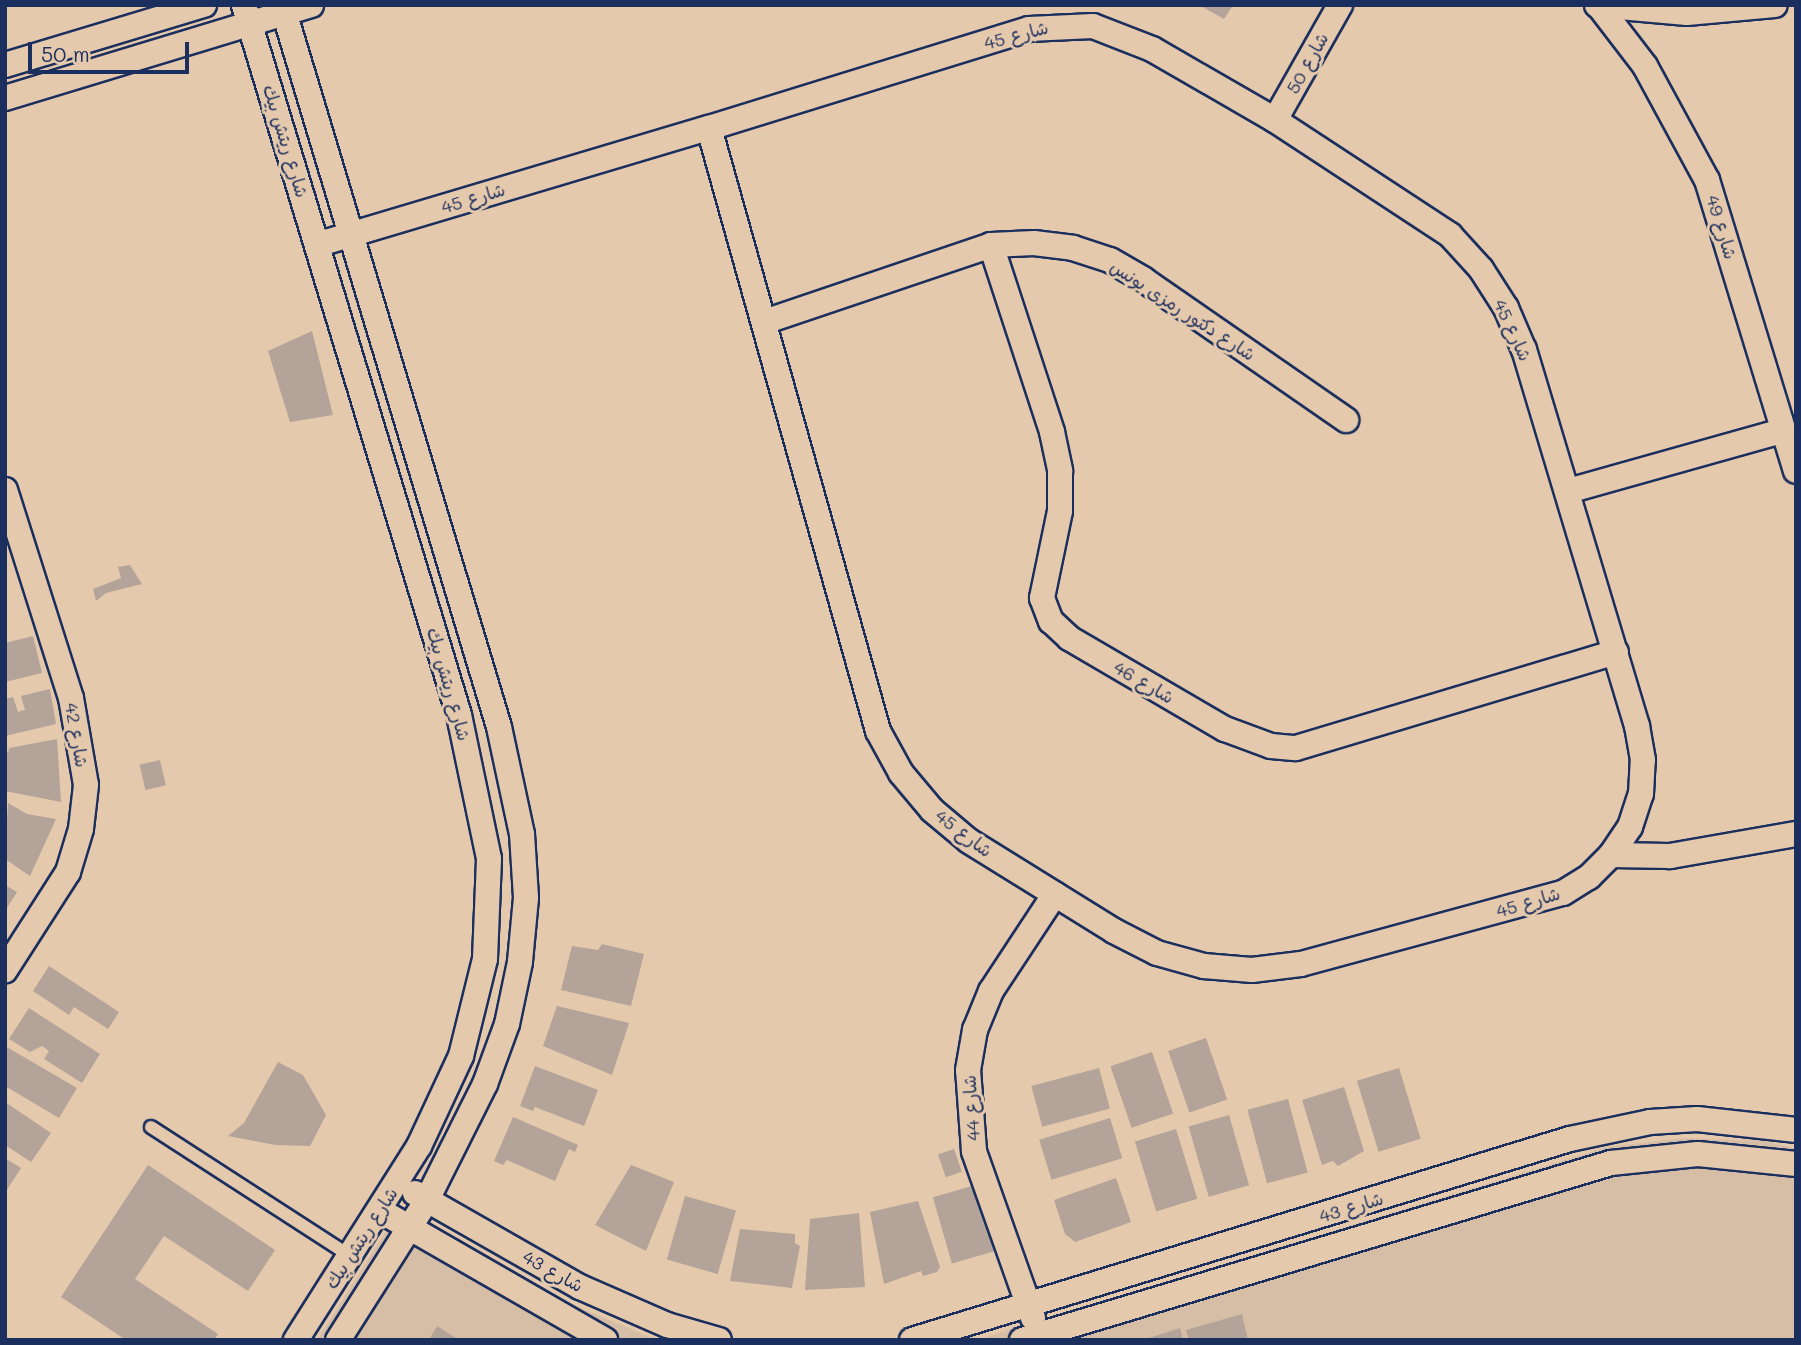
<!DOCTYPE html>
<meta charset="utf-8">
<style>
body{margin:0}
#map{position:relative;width:1801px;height:1345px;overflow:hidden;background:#e5c9ac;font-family:Mali,"Playpen Sans Arabic",sans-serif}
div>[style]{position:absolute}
.built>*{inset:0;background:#d6bea6}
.building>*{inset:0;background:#b3a398;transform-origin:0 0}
.roads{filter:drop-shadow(2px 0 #1b2f5e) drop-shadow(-2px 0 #1b2f5e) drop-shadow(0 2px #1b2f5e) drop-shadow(0 -2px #1b2f5e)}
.lane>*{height:12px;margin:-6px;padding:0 6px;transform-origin:6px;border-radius:6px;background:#e5c9ac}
.street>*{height:24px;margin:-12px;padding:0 12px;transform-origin:12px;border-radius:12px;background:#e5c9ac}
span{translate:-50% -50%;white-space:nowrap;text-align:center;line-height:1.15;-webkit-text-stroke:6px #e5c9ac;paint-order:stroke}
.street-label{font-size:18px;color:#1b2f5e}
.frame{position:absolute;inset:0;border:7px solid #1b2f5e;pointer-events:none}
.scale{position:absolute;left:28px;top:42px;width:161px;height:32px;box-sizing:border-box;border:4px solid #1b2f5e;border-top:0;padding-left:9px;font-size:21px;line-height:24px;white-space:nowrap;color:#1b2f5e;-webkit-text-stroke:5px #e5c9ac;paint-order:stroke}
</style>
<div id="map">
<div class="built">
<i style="clip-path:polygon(1685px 1138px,1763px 1141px,1796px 1148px,1796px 1340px,976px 1340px,1607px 1147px)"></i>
<i style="clip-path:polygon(402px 1206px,574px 1305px,657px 1340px,317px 1340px)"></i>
</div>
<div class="building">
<i style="clip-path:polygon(1199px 5px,1233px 5px,1224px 19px)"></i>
<i style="clip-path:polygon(312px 331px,333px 415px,290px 422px,268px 351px)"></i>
<i style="clip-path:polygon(130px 565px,142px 584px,106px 593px,96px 601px,93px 589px,121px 578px,118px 567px)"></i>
<i style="clip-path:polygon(33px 636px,42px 673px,5px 682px,5px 643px)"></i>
<i style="clip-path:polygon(50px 689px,56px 724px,5px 736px,5px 699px,13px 697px,18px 712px,25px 710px,21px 696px)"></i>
<i style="clip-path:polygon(57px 739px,61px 802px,5px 791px,5px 746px,8px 753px,9px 748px)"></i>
<i style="left:160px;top:760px;width:26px;height:21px;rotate:77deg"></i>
<i style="clip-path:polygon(8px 803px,27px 814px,56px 819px,30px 876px,5px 859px)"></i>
<i style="clip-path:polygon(5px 885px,17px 892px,5px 911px)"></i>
<i style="clip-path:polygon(602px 944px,644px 954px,631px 1006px,561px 990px,572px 946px,598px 950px)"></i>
<i style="clip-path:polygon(49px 966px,119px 1012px,108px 1029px,74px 1007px,69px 1015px,33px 991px)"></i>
<i style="clip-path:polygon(557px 1006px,629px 1023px,612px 1075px,543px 1046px)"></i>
<i style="clip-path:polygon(29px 1008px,100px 1054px,82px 1083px,44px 1059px,49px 1051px,42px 1046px,30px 1052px,9px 1039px)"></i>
<i style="left:1206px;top:1038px;width:65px;height:40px;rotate:71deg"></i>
<i style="clip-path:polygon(5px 1046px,77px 1088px,59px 1118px,5px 1086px)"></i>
<i style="left:1152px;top:1052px;width:65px;height:44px;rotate:71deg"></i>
<i style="clip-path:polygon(278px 1062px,303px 1075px,326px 1115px,310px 1146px,276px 1145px,228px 1136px,244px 1123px)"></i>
<i style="clip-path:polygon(535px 1066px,598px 1090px,584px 1126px,535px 1107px,533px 1111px,520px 1106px)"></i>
<i style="left:1099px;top:1068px;width:42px;height:70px;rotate:75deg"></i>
<i style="left:1399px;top:1068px;width:74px;height:44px;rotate:73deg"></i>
<i style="clip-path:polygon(1344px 1087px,1364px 1151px,1338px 1166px,1333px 1161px,1322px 1165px,1302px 1100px)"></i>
<i style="left:1288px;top:1099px;width:76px;height:42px;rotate:75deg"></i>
<i style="clip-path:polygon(5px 1102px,51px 1133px,31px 1162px,5px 1145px)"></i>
<i style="left:1229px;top:1115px;width:73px;height:42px;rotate:74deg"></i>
<i style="clip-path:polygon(513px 1117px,578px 1145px,575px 1152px,569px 1149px,555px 1181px,507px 1160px,503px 1165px,494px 1161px)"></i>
<i style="left:1110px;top:1118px;width:42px;height:74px;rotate:73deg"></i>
<i style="left:1176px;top:1129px;width:73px;height:43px;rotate:73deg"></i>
<i style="left:954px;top:1149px;width:24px;height:17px;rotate:71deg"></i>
<i style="clip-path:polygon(5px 1158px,21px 1168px,5px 1193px)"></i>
<i style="clip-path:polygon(148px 1165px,275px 1250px,248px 1291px,164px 1236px,135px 1279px,218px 1334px,214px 1340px,126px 1340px,61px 1297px)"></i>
<i style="clip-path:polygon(631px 1165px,674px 1182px,646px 1251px,595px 1225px)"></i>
<i style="clip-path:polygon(1116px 1178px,1131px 1222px,1075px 1242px,1065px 1234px,1054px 1200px)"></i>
<i style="left:979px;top:1184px;width:69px;height:48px;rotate:74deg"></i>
<i style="left:685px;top:1196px;width:53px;height:66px;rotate:16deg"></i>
<i style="clip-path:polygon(918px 1201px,940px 1267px,937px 1272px,923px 1276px,921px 1271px,884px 1284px,870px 1212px)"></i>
<i style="clip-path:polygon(859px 1213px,865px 1287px,805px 1290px,810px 1219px)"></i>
<i style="clip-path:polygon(740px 1229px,795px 1234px,795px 1243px,800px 1246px,792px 1288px,730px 1281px)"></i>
<i style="clip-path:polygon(1242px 1314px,1248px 1340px,1189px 1340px,1186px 1330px)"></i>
<i style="clip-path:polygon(437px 1326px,459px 1340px,429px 1340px)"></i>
<i style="clip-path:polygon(1180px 1328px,1183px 1340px,1146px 1340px,1146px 1339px)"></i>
</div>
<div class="roads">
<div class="lane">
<i style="left:151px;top:1127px;width:236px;rotate:32.9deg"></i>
</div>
<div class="street">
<i style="left:244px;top:5px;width:742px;rotate:73.15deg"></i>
<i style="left:459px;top:715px;width:147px;rotate:78.2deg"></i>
<i style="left:489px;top:859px;width:100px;rotate:92.3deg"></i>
<i style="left:485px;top:959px;width:100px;rotate:103.9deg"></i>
<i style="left:461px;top:1056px;width:99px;rotate:115deg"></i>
<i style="left:419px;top:1146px;width:230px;rotate:122.4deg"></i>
<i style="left:282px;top:5px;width:754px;rotate:73.27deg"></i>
<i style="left:499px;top:727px;width:109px;rotate:77.9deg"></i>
<i style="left:522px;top:834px;width:64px;rotate:86.4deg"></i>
<i style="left:526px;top:898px;width:64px;rotate:95.4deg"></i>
<i style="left:520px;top:962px;width:63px;rotate:101.8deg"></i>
<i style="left:507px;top:1024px;width:64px;rotate:110.1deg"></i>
<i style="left:485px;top:1084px;width:130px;rotate:116.6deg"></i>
<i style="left:427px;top:1200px;width:166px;rotate:122.4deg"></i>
<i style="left:1597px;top:5px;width:90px;rotate:5.1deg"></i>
<i style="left:1687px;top:13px;width:88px;rotate:-5.2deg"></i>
<i style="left:1599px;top:6px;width:76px;rotate:52.5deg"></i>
<i style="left:1645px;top:66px;width:130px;rotate:61.5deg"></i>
<i style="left:1707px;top:180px;width:304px;rotate:73deg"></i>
<i style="left:5px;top:65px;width:208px;rotate:-16.8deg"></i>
<i style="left:5px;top:98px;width:320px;rotate:-16.9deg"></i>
<i style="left:1275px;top:120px;width:132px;rotate:-60.5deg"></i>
<i style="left:319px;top:244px;width:407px;rotate:-16.6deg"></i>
<i style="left:709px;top:128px;width:626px;rotate:74.34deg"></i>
<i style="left:878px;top:731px;width:48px;rotate:61.3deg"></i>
<i style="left:901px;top:773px;width:48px;rotate:50deg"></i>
<i style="left:932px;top:810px;width:48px;rotate:40deg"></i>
<i style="left:969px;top:841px;width:171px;rotate:31.8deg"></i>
<i style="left:1114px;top:931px;width:48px;rotate:27.1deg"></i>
<i style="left:1157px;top:953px;width:49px;rotate:15.5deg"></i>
<i style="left:1204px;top:966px;width:48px;rotate:4.8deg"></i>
<i style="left:1252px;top:970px;width:49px;rotate:-7deg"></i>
<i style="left:1301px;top:964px;width:271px;rotate:-15.2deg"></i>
<i style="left:1563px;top:893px;width:31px;rotate:-32deg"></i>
<i style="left:1589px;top:877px;width:31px;rotate:-45deg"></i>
<i style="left:1611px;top:855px;width:34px;rotate:-56deg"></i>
<i style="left:1630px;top:827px;width:35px;rotate:-72deg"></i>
<i style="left:1641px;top:794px;width:34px;rotate:-87deg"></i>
<i style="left:1643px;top:760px;width:35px;rotate:-100deg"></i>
<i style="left:1637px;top:726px;width:393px;rotate:-106.7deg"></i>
<i style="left:1524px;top:350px;width:46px;rotate:-113.2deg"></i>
<i style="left:1506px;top:308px;width:46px;rotate:-122.7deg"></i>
<i style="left:1481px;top:269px;width:46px;rotate:-132.4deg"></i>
<i style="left:1450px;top:235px;width:209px;rotate:-146.7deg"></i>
<i style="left:1275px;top:120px;width:142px;rotate:-150deg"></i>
<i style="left:1152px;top:49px;width:63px;rotate:-158.7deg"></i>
<i style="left:1093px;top:26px;width:64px;rotate:177.3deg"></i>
<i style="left:1029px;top:29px;width:335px;rotate:162.8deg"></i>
<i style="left:991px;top:245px;width:197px;rotate:71.9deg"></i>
<i style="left:1052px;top:432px;width:40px;rotate:78deg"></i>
<i style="left:1060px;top:471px;width:40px;rotate:90deg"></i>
<i style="left:1060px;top:511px;width:89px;rotate:101.7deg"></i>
<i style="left:1042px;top:598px;width:25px;rotate:69deg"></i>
<i style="left:1051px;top:621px;width:25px;rotate:43deg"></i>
<i style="left:1069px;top:638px;width:181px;rotate:30.3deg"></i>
<i style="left:1225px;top:729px;width:49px;rotate:20.3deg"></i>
<i style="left:1271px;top:746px;width:25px;rotate:5deg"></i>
<i style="left:1296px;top:748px;width:334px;rotate:-16.7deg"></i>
<i style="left:764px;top:322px;width:240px;rotate:-18.7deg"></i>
<i style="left:991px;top:245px;width:43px;rotate:-2.7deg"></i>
<i style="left:1034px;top:243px;width:39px;rotate:7deg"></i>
<i style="left:1073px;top:248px;width:39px;rotate:18deg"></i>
<i style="left:1110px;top:260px;width:39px;rotate:30deg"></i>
<i style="left:1144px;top:280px;width:246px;rotate:34.7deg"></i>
<i style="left:5px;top:490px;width:218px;rotate:72.4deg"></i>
<i style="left:71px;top:698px;width:88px;rotate:80.2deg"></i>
<i style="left:86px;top:785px;width:44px;rotate:96.5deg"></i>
<i style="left:81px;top:829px;width:45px;rotate:106.8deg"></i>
<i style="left:68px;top:872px;width:117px;rotate:122.7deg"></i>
<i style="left:1568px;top:491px;width:222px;rotate:-15.7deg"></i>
<i style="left:1611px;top:855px;width:59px;rotate:1deg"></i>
<i style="left:1670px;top:856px;width:128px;rotate:-9.9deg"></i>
<i style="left:415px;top:1193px;width:190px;rotate:29.7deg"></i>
<i style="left:580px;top:1287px;width:95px;rotate:23.6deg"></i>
<i style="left:667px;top:1325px;width:54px;rotate:16.1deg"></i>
<i style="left:379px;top:1210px;width:261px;rotate:29.9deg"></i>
<i style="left:1033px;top:1318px;width:177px;rotate:-109.5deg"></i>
<i style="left:974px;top:1151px;width:81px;rotate:-94.2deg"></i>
<i style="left:968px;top:1070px;width:41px;rotate:-80.1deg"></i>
<i style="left:975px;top:1030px;width:42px;rotate:-67.7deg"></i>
<i style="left:991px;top:991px;width:116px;rotate:-56.6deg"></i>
<i style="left:912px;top:1340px;width:688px;rotate:-16.99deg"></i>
<i style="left:1570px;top:1139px;width:82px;rotate:-12deg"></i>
<i style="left:1650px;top:1122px;width:47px;rotate:-3.7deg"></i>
<i style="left:1697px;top:1119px;width:100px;rotate:6.3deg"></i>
<i style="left:1022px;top:1340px;width:615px;rotate:-16.73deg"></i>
<i style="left:1611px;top:1163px;width:87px;rotate:-5.9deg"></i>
<i style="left:1698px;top:1154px;width:99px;rotate:5.8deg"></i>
</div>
</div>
<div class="street-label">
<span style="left:1016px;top:35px;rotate:-15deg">شارع 45</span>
<span style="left:1307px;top:63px;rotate:-61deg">شارع 50</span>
<span style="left:286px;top:141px;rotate:73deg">شارع ريتش بيك</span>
<span style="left:473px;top:198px;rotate:-17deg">شارع 45</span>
<span style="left:1722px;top:227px;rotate:73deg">شارع 49</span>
<span style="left:1183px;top:310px;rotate:33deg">شارع دكتور رمزى يونس</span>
<span style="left:1513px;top:330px;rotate:65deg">شارع 45</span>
<span style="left:1144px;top:682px;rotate:30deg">شارع 46</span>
<span style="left:449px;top:684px;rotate:74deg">شارع ريتش بيك</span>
<span style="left:77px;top:735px;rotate:80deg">شارع 42</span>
<span style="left:964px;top:833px;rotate:37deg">شارع 45</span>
<span style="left:1528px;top:902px;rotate:-17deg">شارع 45</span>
<span style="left:971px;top:1108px;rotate:-94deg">شارع 44</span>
<span style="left:1351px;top:1207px;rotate:-17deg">شارع 43</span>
<span style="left:361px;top:1238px;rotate:-57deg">شارع ريتش بيك</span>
<span style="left:553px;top:1271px;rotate:29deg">شارع 43</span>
</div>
<div class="frame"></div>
<div class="scale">50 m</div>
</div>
